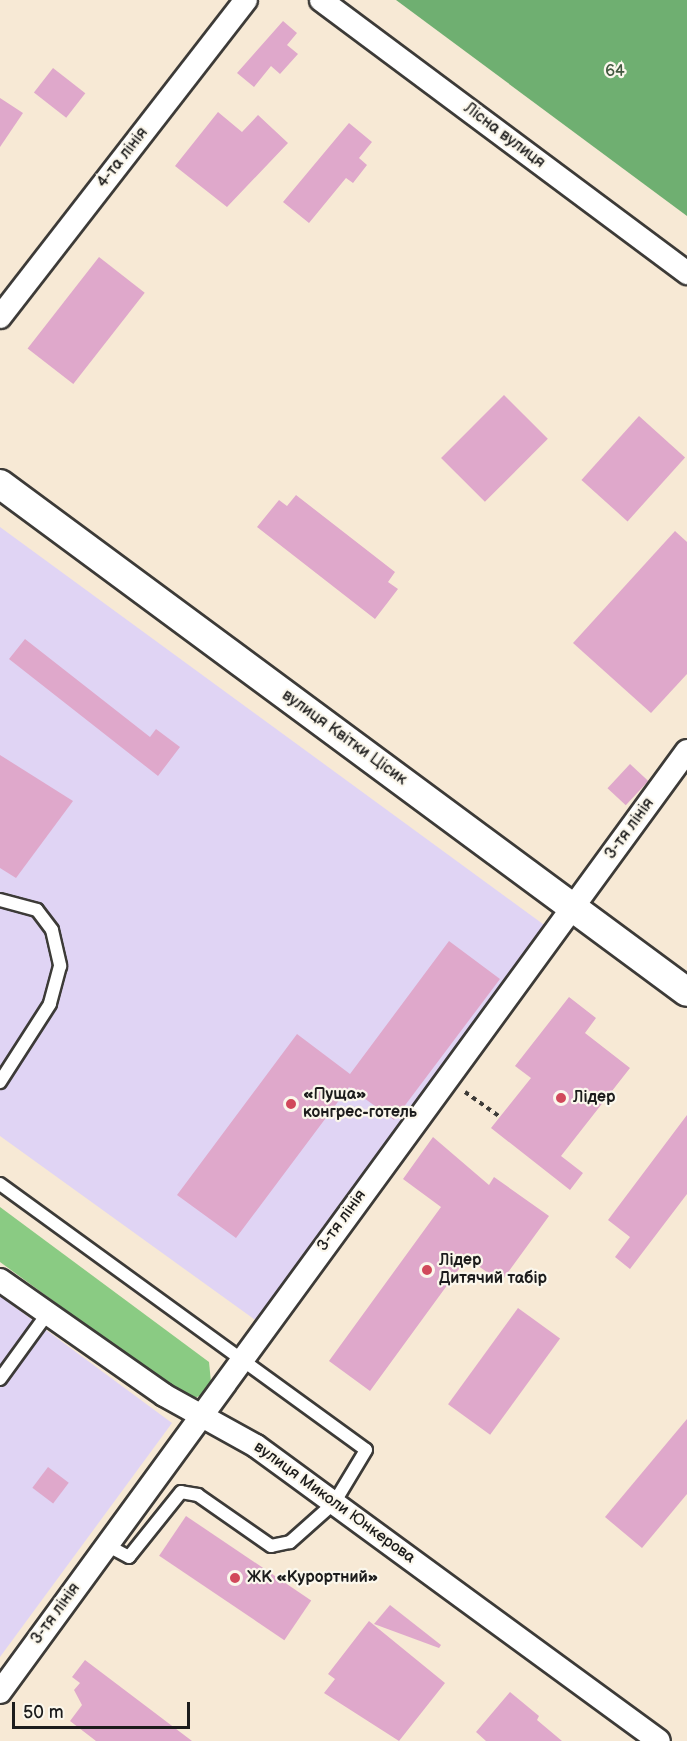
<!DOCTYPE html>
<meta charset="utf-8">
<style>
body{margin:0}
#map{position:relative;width:687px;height:1741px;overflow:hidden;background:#f7e9d5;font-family:"Balsamiq Sans",sans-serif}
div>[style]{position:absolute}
.built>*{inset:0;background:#e0d4f4}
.green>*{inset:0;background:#8acb83}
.forest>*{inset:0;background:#6faf71}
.building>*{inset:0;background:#dfa8cb;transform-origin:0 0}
.path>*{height:4px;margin-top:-2px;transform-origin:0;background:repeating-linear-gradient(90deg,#3d3b38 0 4.5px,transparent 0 9px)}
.roads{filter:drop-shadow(2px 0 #3d3b38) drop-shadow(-2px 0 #3d3b38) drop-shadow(0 2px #3d3b38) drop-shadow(0 -2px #3d3b38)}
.service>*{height:12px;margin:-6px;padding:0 6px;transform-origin:6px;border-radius:6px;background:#fff}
.minor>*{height:22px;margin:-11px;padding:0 11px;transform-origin:11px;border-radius:11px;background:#fff}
.tertiary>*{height:28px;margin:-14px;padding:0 14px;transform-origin:14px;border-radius:14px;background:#fff}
.dots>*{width:16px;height:16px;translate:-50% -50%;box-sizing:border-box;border:3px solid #fbf7ec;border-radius:50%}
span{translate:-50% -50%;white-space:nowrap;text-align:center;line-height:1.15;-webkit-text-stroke:4.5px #fbf7ec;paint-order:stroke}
.park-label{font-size:16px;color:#425940}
.street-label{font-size:16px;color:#1c1c1c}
.poi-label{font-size:16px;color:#1c1c1c;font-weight:700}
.left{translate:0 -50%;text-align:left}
.scale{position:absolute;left:12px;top:1702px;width:178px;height:27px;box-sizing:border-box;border:3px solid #1c1c1c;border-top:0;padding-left:8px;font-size:18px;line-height:21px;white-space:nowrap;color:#1c1c1c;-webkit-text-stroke:4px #fbf7ec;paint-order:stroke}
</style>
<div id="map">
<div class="built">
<i style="clip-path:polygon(0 527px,547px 927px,258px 1322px,0 1136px)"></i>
<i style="clip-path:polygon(0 1296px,172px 1423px,0 1657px)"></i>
</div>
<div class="green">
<i style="clip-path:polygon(0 1207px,209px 1362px,211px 1382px,202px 1395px,189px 1400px,0 1262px)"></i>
</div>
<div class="forest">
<i style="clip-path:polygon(396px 0,687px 0,687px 216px)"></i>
</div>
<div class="building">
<i style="clip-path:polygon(283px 21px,297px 33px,287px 45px,298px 54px,280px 74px,271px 66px,254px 87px,237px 73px)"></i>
<i style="left:53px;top:68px;width:41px;height:31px;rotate:38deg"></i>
<i style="clip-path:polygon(0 98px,23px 113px,0 147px)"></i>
<i style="clip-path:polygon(218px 112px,242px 132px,258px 115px,288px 143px,227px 207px,175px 166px)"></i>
<i style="clip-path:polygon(349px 123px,372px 142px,359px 158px,367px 165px,353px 183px,346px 178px,309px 223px,283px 202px)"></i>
<i style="left:99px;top:257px;width:58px;height:116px;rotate:38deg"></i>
<i style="left:504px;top:395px;width:62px;height:89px;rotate:45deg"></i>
<i style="left:639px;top:416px;width:62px;height:86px;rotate:42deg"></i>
<i style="clip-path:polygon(296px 495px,395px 572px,388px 582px,398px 589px,375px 619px,257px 527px,279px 500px,287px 506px)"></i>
<i style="clip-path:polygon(675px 531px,687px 542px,687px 674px,651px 713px,573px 643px)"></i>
<i style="clip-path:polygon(25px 639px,150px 737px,156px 729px,180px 747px,158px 776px,9px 659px)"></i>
<i style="clip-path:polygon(0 755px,73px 801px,16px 878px,0 868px)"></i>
<i style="left:630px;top:764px;width:25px;height:33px;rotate:43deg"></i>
<i style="clip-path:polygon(449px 941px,500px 979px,394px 1120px,349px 1087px,236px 1238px,177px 1195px,297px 1034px,350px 1074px)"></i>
<i style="clip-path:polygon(569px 997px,596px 1018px,585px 1033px,630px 1068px,561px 1156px,583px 1173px,570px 1190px,491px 1128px,531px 1078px,515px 1066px)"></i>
<i style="clip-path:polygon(687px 1115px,687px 1194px,630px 1269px,615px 1257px,630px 1237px,608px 1220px)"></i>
<i style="clip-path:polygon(433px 1137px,489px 1185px,494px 1177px,549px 1216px,501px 1282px,467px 1258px,370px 1391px,329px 1361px,441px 1207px,403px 1179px)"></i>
<i style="left:518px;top:1308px;width:52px;height:119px;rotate:36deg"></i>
<i style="clip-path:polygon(687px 1419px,687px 1494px,642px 1548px,605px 1517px)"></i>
<i style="left:48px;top:1467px;width:26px;height:26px;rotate:37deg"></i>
<i style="left:186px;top:1516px;width:151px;height:48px;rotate:34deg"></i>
<i style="clip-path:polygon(390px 1605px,441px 1645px,439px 1648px,374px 1624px)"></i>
<i style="clip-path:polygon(369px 1621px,445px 1683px,399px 1741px,324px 1693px,335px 1679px,328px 1674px)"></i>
<i style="clip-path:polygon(85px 1660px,192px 1741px,96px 1741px,70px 1721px,82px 1705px,74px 1690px,80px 1683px,72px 1677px)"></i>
<i style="clip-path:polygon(510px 1692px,539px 1716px,537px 1720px,562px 1741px,486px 1741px,476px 1732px)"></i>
</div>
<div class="path">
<i style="left:465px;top:1092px;width:43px;rotate:35.5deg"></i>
</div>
<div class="roads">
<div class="service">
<i style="left:0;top:900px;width:38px;rotate:15deg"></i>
<i style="left:37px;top:910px;width:25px;rotate:53deg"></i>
<i style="left:52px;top:930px;width:37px;rotate:77deg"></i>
<i style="left:60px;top:966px;width:39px;rotate:105deg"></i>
<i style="left:50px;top:1004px;width:93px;rotate:122.7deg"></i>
<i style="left:0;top:1184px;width:452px;rotate:36deg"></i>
<i style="left:366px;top:1450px;width:62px;rotate:121.1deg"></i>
<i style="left:334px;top:1503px;width:59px;rotate:138.4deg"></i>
<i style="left:290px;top:1542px;width:19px;rotate:168deg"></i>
<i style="left:271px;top:1546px;width:89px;rotate:-145.1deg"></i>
<i style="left:198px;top:1495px;width:17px;rotate:-170deg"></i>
<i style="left:181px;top:1492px;width:83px;rotate:128.7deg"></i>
<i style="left:129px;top:1557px;width:26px;rotate:-152deg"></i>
<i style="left:0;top:1379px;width:80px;rotate:-54.1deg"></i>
</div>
<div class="minor">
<i style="left:321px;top:0;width:457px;rotate:36.7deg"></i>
<i style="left:0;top:317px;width:401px;rotate:-52.2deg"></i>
<i style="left:0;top:1280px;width:200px;rotate:35deg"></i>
<i style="left:164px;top:1395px;width:105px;rotate:29deg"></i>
<i style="left:256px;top:1446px;width:499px;rotate:36.2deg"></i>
<i style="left:0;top:1692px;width:1165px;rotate:-53.87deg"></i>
</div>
<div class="tertiary">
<i style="left:0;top:484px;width:854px;rotate:36.48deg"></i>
</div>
</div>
<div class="dots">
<i style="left:561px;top:1098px;background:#d1495b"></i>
<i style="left:291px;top:1104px;background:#d1495b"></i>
<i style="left:427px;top:1270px;background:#d1495b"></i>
<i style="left:235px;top:1578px;background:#d1495b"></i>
</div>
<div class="park-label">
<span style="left:615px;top:72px">64</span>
</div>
<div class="street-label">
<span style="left:504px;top:136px;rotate:37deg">Лісна вулиця</span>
<span style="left:123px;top:158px;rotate:-52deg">4-та лінія</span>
<span style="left:344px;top:738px;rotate:36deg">вулиця Квітки Цісик</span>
<span style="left:630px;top:829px;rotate:-54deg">3-тя лінія</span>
<span style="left:342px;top:1221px;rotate:-54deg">3-тя лінія</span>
<span style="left:334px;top:1503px;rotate:36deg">вулиця Миколи Юнкерова</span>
<span style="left:56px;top:1614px;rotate:-54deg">3-тя лінія</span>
</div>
<div class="poi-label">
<span class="left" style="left:303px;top:1104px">«Пуща»<br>конгрес-готель</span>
<span class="left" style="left:573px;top:1098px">Лідер</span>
<span class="left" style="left:439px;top:1270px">Лідер<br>Дитячий табір</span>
<span class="left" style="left:247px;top:1578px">ЖК «Курортний»</span>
</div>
<div class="scale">50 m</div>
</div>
